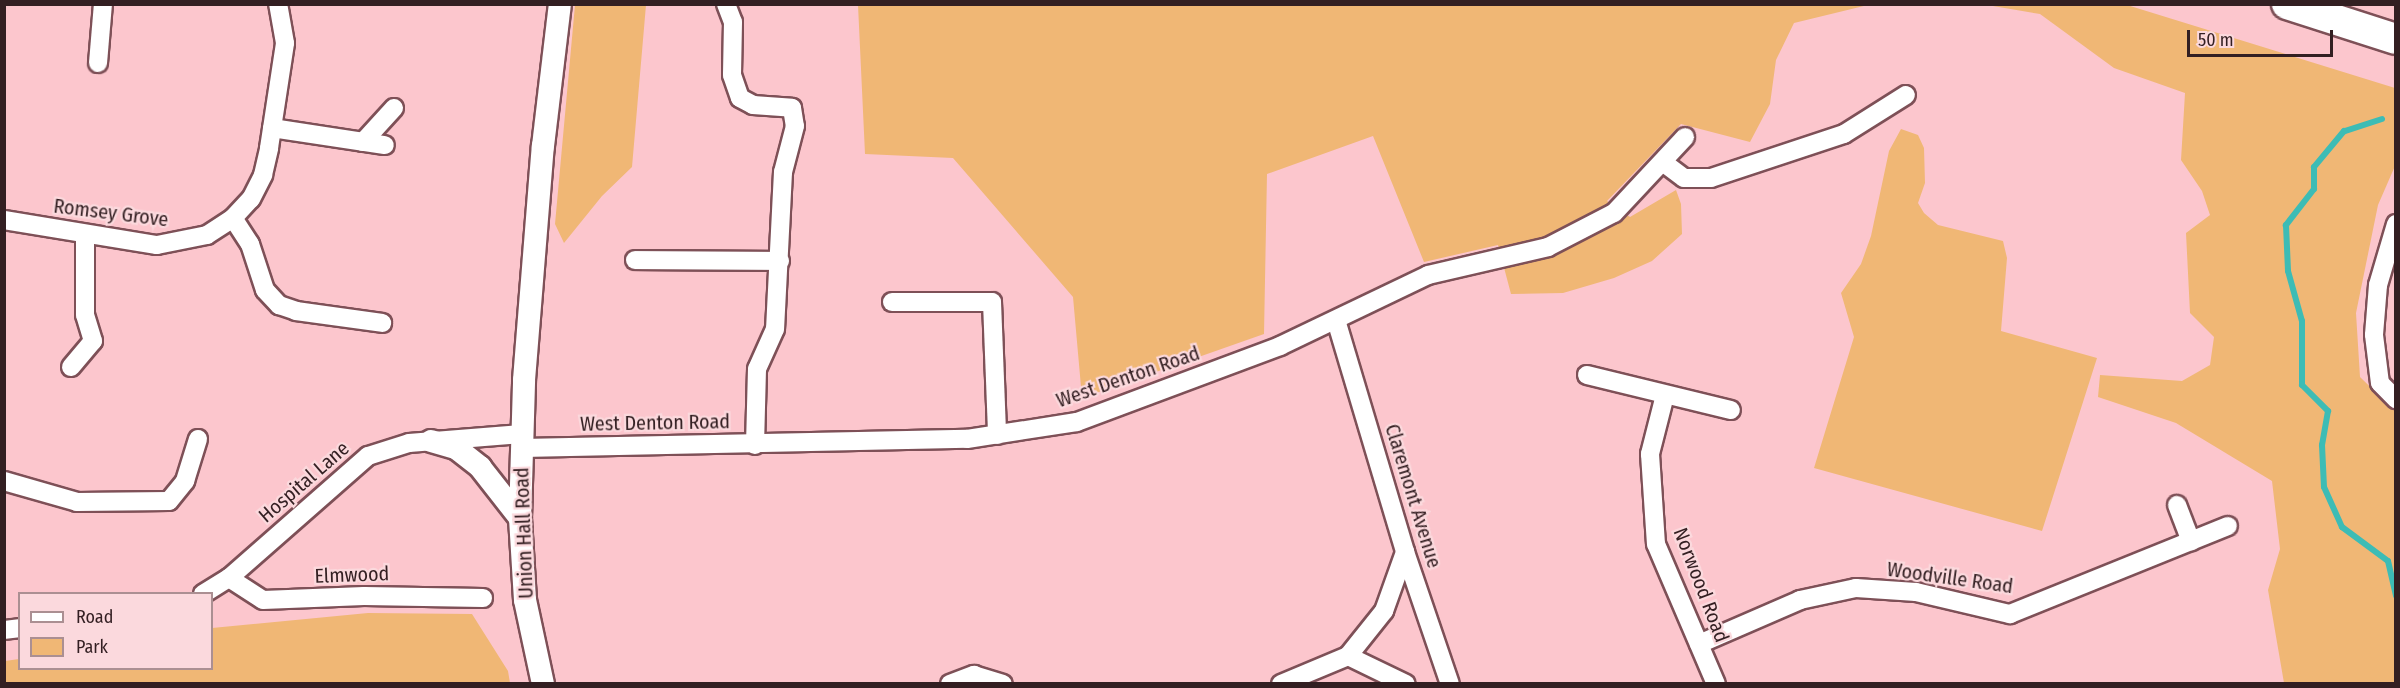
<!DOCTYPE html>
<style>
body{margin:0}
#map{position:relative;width:2400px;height:688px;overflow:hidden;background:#fcc6cd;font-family:"Fira Sans Condensed",sans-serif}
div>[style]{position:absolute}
.green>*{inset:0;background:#f0b775}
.stream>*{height:6px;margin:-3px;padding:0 3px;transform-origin:3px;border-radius:3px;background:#3dbcb5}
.roads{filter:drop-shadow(2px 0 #7e5057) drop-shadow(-2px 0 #7e5057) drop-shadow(0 2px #7e5057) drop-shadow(0 -2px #7e5057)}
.minor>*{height:18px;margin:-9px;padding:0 9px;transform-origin:9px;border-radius:9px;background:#fff}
.tertiary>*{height:22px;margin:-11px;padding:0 11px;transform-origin:11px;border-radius:11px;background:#fff}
.trunk>*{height:30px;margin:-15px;padding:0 15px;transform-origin:15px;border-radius:15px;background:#fff}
span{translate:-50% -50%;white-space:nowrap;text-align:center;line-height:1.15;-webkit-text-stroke:4.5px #fbd9dd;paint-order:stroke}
.street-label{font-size:20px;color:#331f22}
.frame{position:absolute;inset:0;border:6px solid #331f22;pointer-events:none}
.legend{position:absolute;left:18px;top:592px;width:195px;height:78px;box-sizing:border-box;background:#fbd9dd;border:2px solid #ab8f92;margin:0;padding:8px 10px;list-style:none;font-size:18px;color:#331f22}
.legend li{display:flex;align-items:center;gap:12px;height:30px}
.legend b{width:30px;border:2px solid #ab8f92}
.scale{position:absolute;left:2187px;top:30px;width:146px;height:27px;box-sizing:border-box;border:3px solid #331f22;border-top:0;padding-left:8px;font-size:18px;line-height:21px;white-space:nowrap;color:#331f22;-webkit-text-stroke:4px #fbd9dd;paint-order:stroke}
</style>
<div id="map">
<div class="green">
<i style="clip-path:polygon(575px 5px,646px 5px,632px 167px,602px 196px,564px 243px,555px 224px)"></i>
<i style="clip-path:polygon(858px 5px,1868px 5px,1794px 23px,1776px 60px,1770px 104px,1750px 142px,1681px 124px,1607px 201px,1630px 217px,1676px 190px,1681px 204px,1682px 234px,1652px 261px,1614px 278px,1563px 293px,1511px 294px,1498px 245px,1424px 262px,1373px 136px,1267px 174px,1264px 334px,1082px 398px,1073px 297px,953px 158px,865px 154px)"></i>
<i style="clip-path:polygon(1987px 5px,2127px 5px,2395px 88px,2395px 166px,2378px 205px,2356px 313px,2360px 377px,2395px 411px,2395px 683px,2284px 683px,2268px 590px,2280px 549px,2272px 481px,2176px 423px,2098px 397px,2100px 375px,2182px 381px,2210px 365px,2214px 337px,2190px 313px,2186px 233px,2210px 215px,2202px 191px,2181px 160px,2185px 93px,2114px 68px,2040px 14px)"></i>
<i style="clip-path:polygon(1901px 129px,1918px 135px,1924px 148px,1925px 183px,1918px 203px,1924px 213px,1938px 225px,2003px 241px,2007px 258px,2001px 331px,2097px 358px,2042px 531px,1814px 468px,1854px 337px,1841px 293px,1861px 264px,1871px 236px,1889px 151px)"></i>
<i style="clip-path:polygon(368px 613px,472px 614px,508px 671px,510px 683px,5px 683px,5px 661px,19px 659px,20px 668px,212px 668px,212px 628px)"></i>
</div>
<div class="stream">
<i style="left:2382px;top:119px;width:40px;rotate:162deg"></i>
<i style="left:2344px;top:131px;width:47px;rotate:129.8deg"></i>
<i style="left:2314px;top:167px;width:22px;rotate:90deg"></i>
<i style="left:2314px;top:189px;width:46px;rotate:127.9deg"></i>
<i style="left:2286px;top:225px;width:46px;rotate:87.5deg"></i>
<i style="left:2288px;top:271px;width:52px;rotate:74.4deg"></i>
<i style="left:2302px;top:321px;width:64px;rotate:90deg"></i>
<i style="left:2302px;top:385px;width:37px;rotate:45deg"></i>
<i style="left:2328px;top:411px;width:35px;rotate:100deg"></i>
<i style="left:2322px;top:445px;width:42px;rotate:87.3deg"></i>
<i style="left:2324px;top:487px;width:44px;rotate:65.8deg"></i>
<i style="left:2342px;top:527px;width:57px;rotate:36.5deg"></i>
<i style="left:2388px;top:561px;width:36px;rotate:77deg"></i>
</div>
<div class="roads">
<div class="minor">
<i style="left:726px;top:4px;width:19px;rotate:69deg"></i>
<i style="left:733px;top:22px;width:53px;rotate:91.1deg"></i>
<i style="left:732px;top:75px;width:24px;rotate:71deg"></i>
<i style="left:740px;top:98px;width:15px;rotate:28deg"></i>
<i style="left:753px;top:105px;width:39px;rotate:4deg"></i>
<i style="left:792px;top:108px;width:18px;rotate:81deg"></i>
<i style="left:795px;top:126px;width:48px;rotate:104.6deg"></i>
<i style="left:783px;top:172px;width:157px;rotate:92.9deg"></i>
<i style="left:775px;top:329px;width:44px;rotate:114.2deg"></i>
<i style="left:757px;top:369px;width:76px;rotate:91.5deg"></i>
<i style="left:98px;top:63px;width:59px;rotate:-85.2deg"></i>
<i style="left:272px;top:128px;width:114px;rotate:8.6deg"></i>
<i style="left:363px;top:142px;width:46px;rotate:-47.6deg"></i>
<i style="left:1664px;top:163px;width:25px;rotate:37deg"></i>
<i style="left:1684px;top:178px;width:27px"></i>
<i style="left:1711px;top:178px;width:140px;rotate:-18.3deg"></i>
<i style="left:1844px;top:134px;width:73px;rotate:-32.2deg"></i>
<i style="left:233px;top:218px;width:31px;rotate:57deg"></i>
<i style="left:250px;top:244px;width:48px;rotate:71.9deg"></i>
<i style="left:265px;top:290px;width:21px;rotate:47deg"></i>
<i style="left:279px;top:305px;width:18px;rotate:19deg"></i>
<i style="left:296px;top:311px;width:87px;rotate:7.9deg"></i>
<i style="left:4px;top:220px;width:155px;rotate:9.3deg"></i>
<i style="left:157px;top:245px;width:51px;rotate:-11.3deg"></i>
<i style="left:207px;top:235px;width:31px;rotate:-33deg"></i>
<i style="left:233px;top:218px;width:26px;rotate:-47deg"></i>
<i style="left:251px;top:199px;width:27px;rotate:-63deg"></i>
<i style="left:263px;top:175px;width:28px;rotate:-77deg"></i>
<i style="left:269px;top:148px;width:106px;rotate:-81.3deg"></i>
<i style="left:285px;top:43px;width:40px;rotate:-100deg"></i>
<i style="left:2396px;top:224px;width:64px;rotate:106.4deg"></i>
<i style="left:2378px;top:285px;width:50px;rotate:94.6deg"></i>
<i style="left:2374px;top:335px;width:48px;rotate:82.9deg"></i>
<i style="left:2380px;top:383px;width:23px;rotate:45deg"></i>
<i style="left:635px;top:260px;width:145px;rotate:0.4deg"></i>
<i style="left:892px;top:302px;width:100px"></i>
<i style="left:992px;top:302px;width:133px;rotate:87.8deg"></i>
<i style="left:1336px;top:320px;width:242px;rotate:73.4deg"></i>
<i style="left:1405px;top:552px;width:139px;rotate:71.2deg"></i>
<i style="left:71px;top:367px;width:34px;rotate:-50deg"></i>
<i style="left:93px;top:341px;width:27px;rotate:-107deg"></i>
<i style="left:85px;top:315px;width:79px;rotate:-90deg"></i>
<i style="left:1587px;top:375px;width:148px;rotate:13.7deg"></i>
<i style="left:1665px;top:395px;width:61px;rotate:104.3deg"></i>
<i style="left:1650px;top:454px;width:90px;rotate:86.2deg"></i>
<i style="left:1656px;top:544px;width:152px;rotate:66.8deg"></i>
<i style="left:522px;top:448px;width:445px;rotate:-1.2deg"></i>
<i style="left:967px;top:439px;width:111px;rotate:-8.8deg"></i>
<i style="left:1077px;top:422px;width:217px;rotate:-20.5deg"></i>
<i style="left:1280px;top:346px;width:164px;rotate:-25.6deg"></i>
<i style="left:1428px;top:275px;width:123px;rotate:-13.1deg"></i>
<i style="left:1548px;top:247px;width:74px;rotate:-27.3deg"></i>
<i style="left:1614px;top:213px;width:104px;rotate:-46.9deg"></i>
<i style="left:4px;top:481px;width:76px;rotate:16deg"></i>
<i style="left:77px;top:502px;width:92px;rotate:-0.6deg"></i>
<i style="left:169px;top:501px;width:26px;rotate:-51deg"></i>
<i style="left:185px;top:481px;width:44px;rotate:-72.8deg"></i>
<i style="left:2177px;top:505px;width:39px;rotate:69deg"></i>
<i style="left:229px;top:578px;width:40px;rotate:32.9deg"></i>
<i style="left:263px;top:600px;width:101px;rotate:-2.3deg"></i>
<i style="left:364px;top:596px;width:119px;rotate:1deg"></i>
<i style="left:203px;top:594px;width:31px;rotate:-32deg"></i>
<i style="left:229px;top:578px;width:185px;rotate:-41.3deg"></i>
<i style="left:368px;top:456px;width:43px;rotate:-17.6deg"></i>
<i style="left:409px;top:443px;width:113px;rotate:-4.6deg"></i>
<i style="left:4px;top:630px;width:16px;rotate:-7deg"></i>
<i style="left:1699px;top:644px;width:110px;rotate:-23.5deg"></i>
<i style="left:1800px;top:600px;width:57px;rotate:-12.1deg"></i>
<i style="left:1856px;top:588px;width:60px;rotate:3.8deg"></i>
<i style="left:1916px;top:592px;width:97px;rotate:13.2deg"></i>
<i style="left:2010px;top:614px;width:235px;rotate:-22deg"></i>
<i style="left:1348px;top:656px;width:64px;rotate:25.8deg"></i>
<i style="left:950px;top:684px;width:26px;rotate:-21deg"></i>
<i style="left:974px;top:675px;width:30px;rotate:17deg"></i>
<i style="left:1281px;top:684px;width:73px;rotate:-22.7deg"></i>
<i style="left:1348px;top:656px;width:58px;rotate:-51.3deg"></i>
<i style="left:1384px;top:611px;width:63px;rotate:-70.4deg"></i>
</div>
<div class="tertiary">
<i style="left:431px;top:441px;width:26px;rotate:16deg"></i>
<i style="left:456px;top:448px;width:31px;rotate:38deg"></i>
<i style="left:480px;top:467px;width:65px;rotate:51.9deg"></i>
<i style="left:543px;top:684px;width:86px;rotate:-102.1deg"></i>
<i style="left:525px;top:600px;width:82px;rotate:-93.5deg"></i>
<i style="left:520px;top:518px;width:138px;rotate:-88.3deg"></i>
<i style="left:524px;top:380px;width:235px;rotate:-85.4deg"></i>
<i style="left:543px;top:146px;width:143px;rotate:-83.2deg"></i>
</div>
<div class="trunk">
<i style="left:2287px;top:4px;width:114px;rotate:17.8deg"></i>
</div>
</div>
<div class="street-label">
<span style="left:111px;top:213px;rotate:7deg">Romsey Grove</span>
<span style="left:1128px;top:377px;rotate:-19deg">West Denton Road</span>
<span style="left:655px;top:423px;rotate:-1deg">West Denton Road</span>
<span style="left:304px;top:482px;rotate:-41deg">Hospital Lane</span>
<span style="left:1413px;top:496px;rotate:73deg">Claremont Avenue</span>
<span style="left:524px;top:533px;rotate:-92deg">Union Hall Road</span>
<span style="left:352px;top:575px;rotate:-2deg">Elmwood</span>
<span style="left:1950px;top:578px;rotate:8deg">Woodville Road</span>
<span style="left:1701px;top:585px;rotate:69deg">Norwood Road</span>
</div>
<div class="frame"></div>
<ul class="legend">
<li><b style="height:8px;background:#fff"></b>Road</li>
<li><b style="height:16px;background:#f0b775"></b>Park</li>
</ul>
<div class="scale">50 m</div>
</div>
